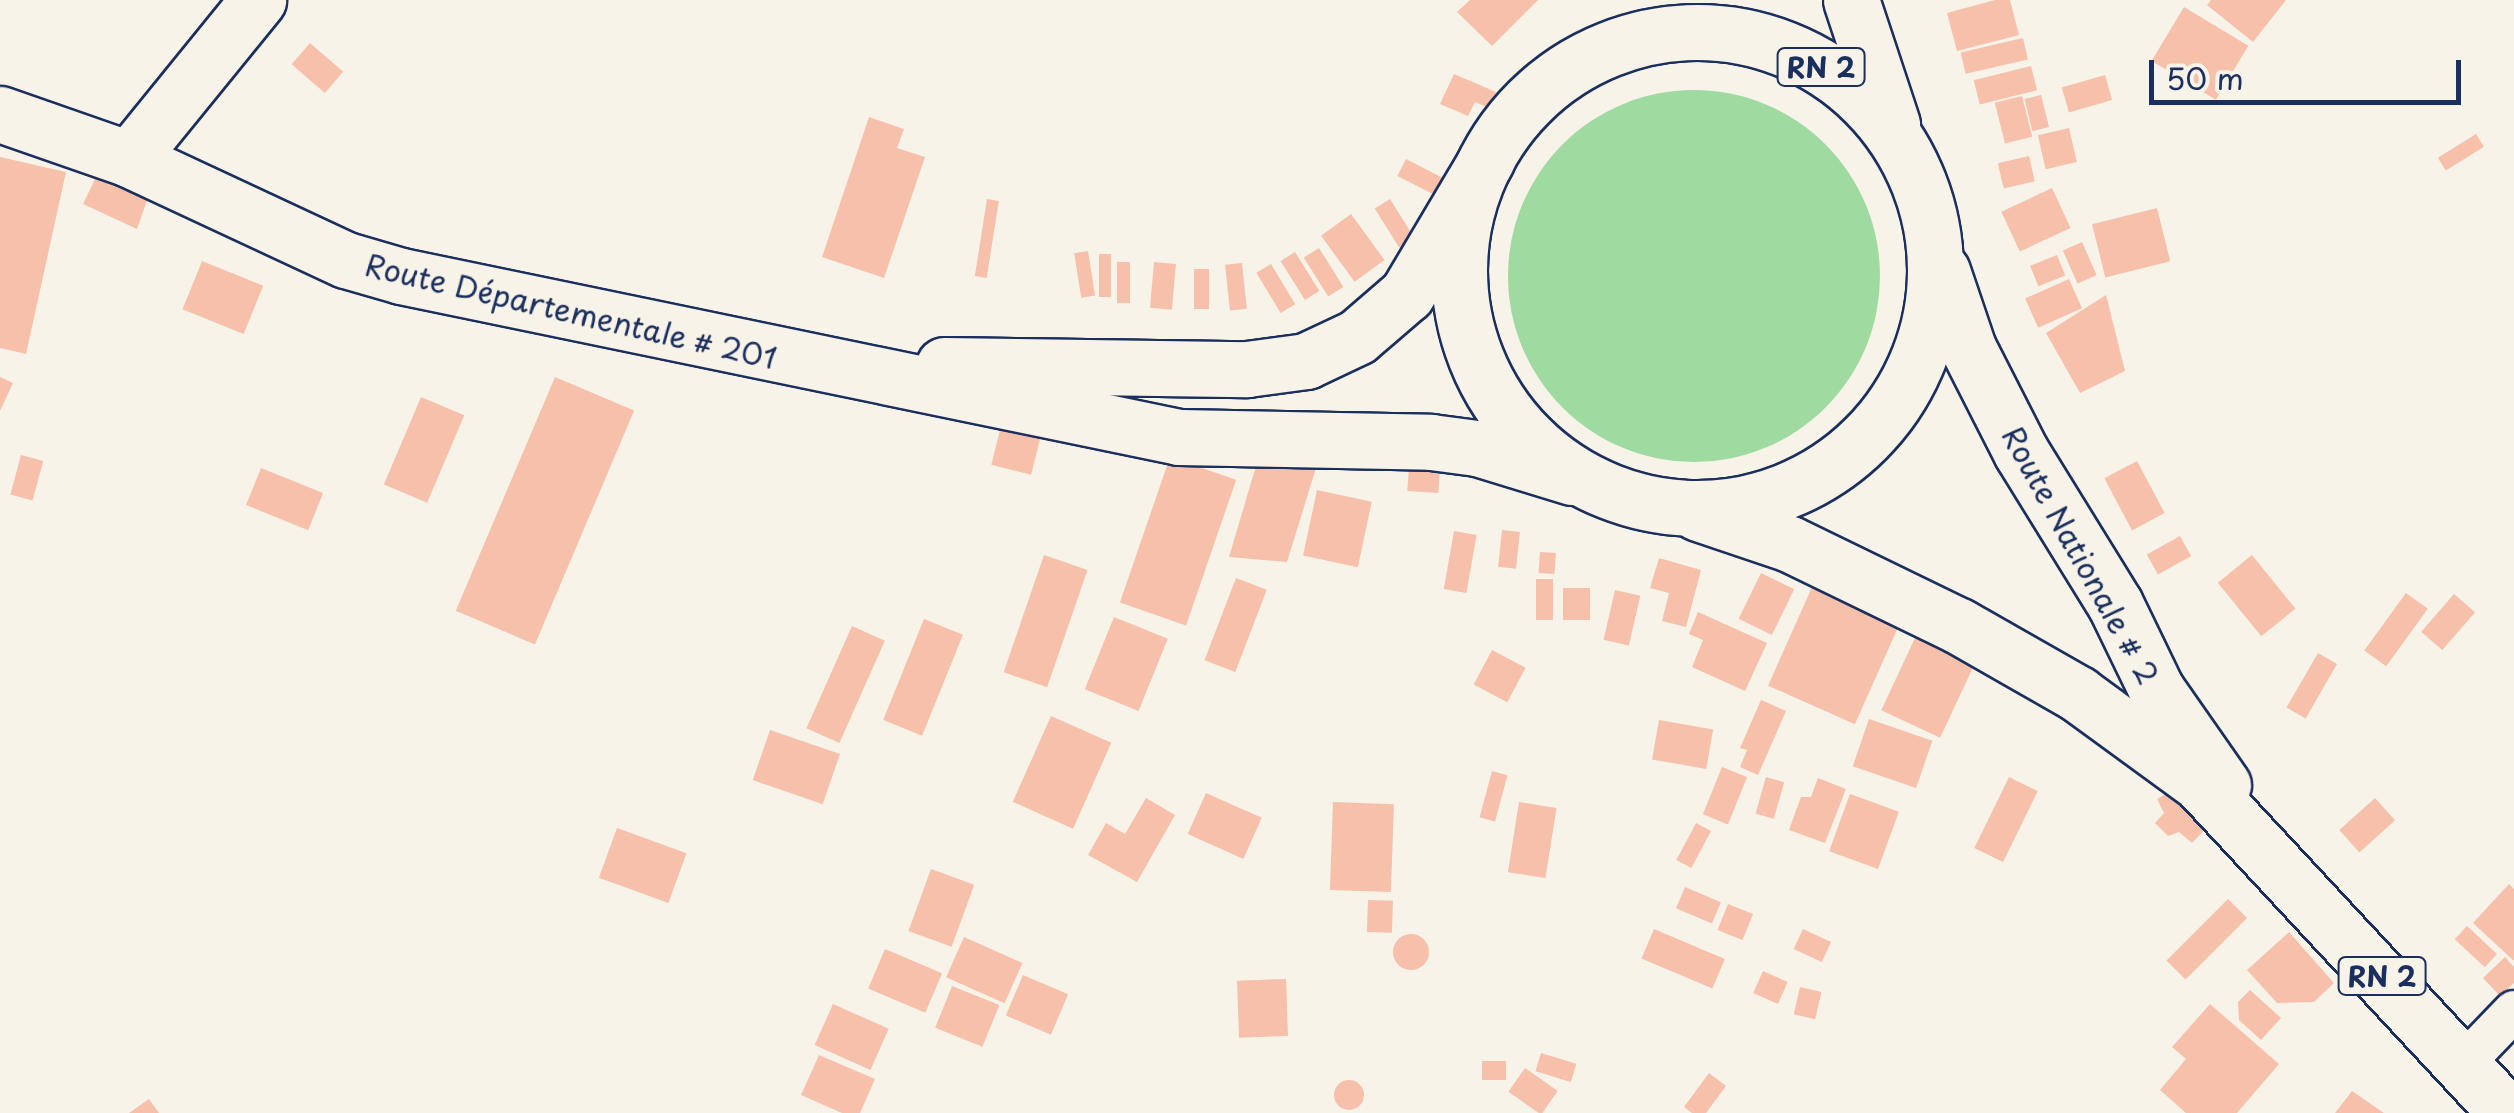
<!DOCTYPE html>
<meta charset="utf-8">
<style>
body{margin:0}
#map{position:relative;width:2514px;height:1113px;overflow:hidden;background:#f7f3e8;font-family:"Playpen Sans",sans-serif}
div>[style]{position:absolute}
.green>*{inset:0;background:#9fdaa0}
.round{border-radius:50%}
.building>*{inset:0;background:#f7c0ab;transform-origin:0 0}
.roads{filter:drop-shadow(2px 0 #1b2f5e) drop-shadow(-2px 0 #1b2f5e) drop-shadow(0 2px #1b2f5e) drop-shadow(0 -2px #1b2f5e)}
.street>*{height:40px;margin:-20px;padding:0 20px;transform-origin:20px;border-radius:20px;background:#f7f3e8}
.secondary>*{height:55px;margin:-27.5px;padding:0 27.5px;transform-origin:27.5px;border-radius:27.5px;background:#f7f3e8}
.primary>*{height:55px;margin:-27.5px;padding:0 27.5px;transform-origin:27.5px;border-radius:27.5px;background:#f7f3e8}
.primary>.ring{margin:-27.5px;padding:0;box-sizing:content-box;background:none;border:55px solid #f7f3e8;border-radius:50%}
span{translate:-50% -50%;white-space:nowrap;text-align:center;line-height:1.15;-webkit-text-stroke:8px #f7f3e8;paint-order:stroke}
.shield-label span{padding:2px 8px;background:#f7f3e8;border:2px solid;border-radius:8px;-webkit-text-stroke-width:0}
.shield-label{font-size:28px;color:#1b2f5e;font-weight:700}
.street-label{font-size:30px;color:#1b2f5e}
.scale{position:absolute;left:2149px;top:60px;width:312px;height:45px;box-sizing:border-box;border:5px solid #1b2f5e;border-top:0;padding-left:12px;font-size:30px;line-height:35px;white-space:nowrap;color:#1b2f5e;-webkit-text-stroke:8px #f7f3e8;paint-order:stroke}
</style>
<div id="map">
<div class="green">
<i class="round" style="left:1508px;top:90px;width:372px;height:372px"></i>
</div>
<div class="building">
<i style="clip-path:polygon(1470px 0,1538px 0,1492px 46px,1457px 12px)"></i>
<i style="clip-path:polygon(1995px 0,2010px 0,2019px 35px,1957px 51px,1947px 13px)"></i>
<i style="clip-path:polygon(2211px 0,2286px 0,2253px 42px,2207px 5px)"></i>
<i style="left:2184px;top:7px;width:75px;height:63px;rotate:31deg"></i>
<i style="left:2023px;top:38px;width:22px;height:64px;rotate:77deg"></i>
<i style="left:310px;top:43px;width:44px;height:28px;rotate:41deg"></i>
<i style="left:2031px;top:66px;width:25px;height:59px;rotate:76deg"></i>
<i style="clip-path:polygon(1454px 74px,1496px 92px,1489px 108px,1475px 102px,1468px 116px,1440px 104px)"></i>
<i style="left:2105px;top:75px;width:26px;height:45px;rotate:74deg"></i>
<i style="left:2041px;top:95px;width:33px;height:17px;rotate:76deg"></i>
<i style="left:2022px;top:96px;width:42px;height:28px;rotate:76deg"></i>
<i style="clip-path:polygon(869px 117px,904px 129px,897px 148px,925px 157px,884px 278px,822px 257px)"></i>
<i style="left:2069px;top:128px;width:35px;height:32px;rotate:77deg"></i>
<i style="left:2476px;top:134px;width:15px;height:45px;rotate:58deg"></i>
<i style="left:2029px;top:156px;width:26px;height:32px;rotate:77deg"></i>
<i style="clip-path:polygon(0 157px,66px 172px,26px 354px,0 348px)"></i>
<i style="left:1406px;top:159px;width:46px;height:19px;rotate:27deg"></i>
<i style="clip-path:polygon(100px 169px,151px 189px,137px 229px,83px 204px)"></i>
<i style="left:2052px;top:188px;width:44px;height:56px;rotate:65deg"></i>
<i style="left:987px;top:199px;width:12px;height:78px;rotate:9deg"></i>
<i style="left:1390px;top:199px;width:46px;height:18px;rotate:58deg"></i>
<i style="left:2157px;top:208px;width:55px;height:67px;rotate:76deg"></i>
<i style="left:1351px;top:214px;width:57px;height:37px;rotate:54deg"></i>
<i style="left:2082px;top:242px;width:36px;height:21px;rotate:66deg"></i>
<i style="left:1319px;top:248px;width:46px;height:18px;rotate:58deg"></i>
<i style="left:1088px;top:251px;width:45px;height:14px;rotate:81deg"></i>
<i style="left:1295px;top:252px;width:46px;height:17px;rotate:58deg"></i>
<i style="left:1099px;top:254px;width:12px;height:43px"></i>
<i style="left:2057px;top:255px;width:22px;height:29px;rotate:68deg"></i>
<i style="left:202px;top:261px;width:66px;height:52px;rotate:22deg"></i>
<i style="left:1117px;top:262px;width:13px;height:41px"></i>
<i style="left:1154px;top:262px;width:22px;height:46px;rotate:5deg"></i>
<i style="left:1242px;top:263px;width:46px;height:17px;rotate:84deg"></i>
<i style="left:1271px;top:264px;width:47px;height:17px;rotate:59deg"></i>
<i style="left:1194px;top:269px;width:15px;height:40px"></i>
<i style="left:2069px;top:279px;width:32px;height:48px;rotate:66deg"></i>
<i style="clip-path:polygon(2106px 295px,2125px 371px,2080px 393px,2046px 333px)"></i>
<i style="clip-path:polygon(0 377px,13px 383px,0 411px)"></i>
<i style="left:555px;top:377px;width:86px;height:254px;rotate:23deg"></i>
<i style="left:421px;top:397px;width:47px;height:95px;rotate:23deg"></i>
<i style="left:1001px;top:426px;width:41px;height:40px;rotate:14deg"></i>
<i style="clip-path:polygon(1261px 449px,1320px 455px,1287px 562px,1229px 557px)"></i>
<i style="left:21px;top:455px;width:23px;height:41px;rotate:15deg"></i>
<i style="left:1170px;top:457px;width:70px;height:154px;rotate:19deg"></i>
<i style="left:2137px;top:461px;width:59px;height:37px;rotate:62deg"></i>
<i style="left:1409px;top:467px;width:31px;height:24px;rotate:4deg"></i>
<i style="left:261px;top:468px;width:67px;height:40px;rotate:22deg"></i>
<i style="left:1317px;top:490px;width:56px;height:67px;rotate:12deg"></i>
<i style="left:1502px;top:530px;width:18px;height:37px;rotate:6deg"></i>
<i style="left:1454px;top:531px;width:23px;height:59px;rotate:10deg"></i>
<i style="left:2180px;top:536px;width:23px;height:38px;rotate:61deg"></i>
<i style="left:1540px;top:552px;width:16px;height:21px;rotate:4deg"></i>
<i style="left:1044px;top:555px;width:46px;height:124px;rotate:19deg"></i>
<i style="left:2252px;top:555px;width:69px;height:44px;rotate:51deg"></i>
<i style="clip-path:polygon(1659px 558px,1701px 570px,1686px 627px,1662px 621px,1669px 593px,1650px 588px)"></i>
<i style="left:1761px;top:573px;width:37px;height:51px;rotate:26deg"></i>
<i style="left:1236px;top:578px;width:33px;height:88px;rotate:21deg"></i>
<i style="left:1536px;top:579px;width:17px;height:41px"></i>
<i style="left:1812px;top:587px;width:95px;height:108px;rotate:24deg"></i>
<i style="left:1563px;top:588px;width:27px;height:32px"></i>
<i style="left:1615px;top:590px;width:26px;height:51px;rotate:13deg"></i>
<i style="left:2406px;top:593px;width:27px;height:71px;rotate:36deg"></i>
<i style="left:2454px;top:594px;width:28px;height:50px;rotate:41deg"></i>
<i style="clip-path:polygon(1698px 612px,1767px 643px,1745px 691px,1692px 667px,1703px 640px,1689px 634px)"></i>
<i style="left:1114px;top:617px;width:58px;height:78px;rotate:22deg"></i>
<i style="left:924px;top:619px;width:42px;height:109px;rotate:22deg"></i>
<i style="left:1921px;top:625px;width:65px;height:94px;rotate:25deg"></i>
<i style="left:852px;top:626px;width:36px;height:112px;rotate:24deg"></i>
<i style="left:1492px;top:650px;width:38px;height:39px;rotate:28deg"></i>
<i style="left:2318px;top:653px;width:22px;height:63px;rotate:30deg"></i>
<i style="clip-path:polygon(1761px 700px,1786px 711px,1758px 775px,1740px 767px,1747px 750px,1740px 748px)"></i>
<i style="left:1051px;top:716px;width:66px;height:94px;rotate:24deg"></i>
<i style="left:1869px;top:719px;width:67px;height:50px;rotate:19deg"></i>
<i style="left:1659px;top:720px;width:55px;height:40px;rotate:10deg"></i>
<i style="left:770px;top:730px;width:74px;height:53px;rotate:19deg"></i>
<i style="left:1722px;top:767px;width:27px;height:51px;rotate:22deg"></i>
<i style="left:1492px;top:771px;width:16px;height:48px;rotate:15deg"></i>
<i style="left:1766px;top:777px;width:19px;height:38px;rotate:16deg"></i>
<i style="left:2009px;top:777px;width:32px;height:79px;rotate:26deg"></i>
<i style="clip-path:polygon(1818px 778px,1846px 789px,1825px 843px,1789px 830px,1801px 797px,1811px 797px)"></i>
<i style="clip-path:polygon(2180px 786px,2214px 820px,2192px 843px,2179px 832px,2168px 836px,2155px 823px,2164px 813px,2157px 799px)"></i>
<i style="left:1206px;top:793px;width:61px;height:45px;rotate:24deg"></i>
<i style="left:1850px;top:794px;width:52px;height:61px;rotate:20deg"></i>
<i style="clip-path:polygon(1146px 798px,1175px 815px,1137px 882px,1088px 855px,1106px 823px,1125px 834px)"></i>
<i style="left:2375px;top:798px;width:30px;height:48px;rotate:48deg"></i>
<i style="left:1333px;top:802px;width:61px;height:88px;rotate:2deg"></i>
<i style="left:1519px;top:802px;width:38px;height:71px;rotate:9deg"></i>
<i style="left:1696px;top:823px;width:17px;height:42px;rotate:28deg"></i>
<i style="left:617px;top:828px;width:74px;height:53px;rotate:20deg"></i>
<i style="left:931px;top:869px;width:46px;height:66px;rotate:20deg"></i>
<i style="clip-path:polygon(2509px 884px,2514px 889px,2514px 961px,2473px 923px)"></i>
<i style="left:1685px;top:887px;width:39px;height:23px;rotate:23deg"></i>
<i style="left:2228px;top:899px;width:27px;height:87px;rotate:45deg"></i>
<i style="left:1368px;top:900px;width:25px;height:32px;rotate:2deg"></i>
<i style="left:1728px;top:904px;width:27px;height:28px;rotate:22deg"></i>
<i style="left:2467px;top:926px;width:41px;height:18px;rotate:43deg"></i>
<i style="left:1654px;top:929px;width:77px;height:32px;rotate:23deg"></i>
<i style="left:1803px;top:929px;width:31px;height:22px;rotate:25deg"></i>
<i style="clip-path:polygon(2289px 932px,2334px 983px,2314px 1002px,2277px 1003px,2247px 970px)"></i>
<i class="round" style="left:1393px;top:934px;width:36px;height:36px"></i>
<i style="left:964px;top:937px;width:64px;height:44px;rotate:24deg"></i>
<i style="left:885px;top:949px;width:62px;height:43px;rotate:23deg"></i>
<i style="clip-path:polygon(2505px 957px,2514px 967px,2514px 983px,2500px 996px,2483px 978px)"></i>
<i style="left:1763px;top:971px;width:27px;height:24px;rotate:24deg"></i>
<i style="left:1023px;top:975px;width:49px;height:44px;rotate:23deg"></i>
<i style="left:1286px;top:979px;width:57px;height:49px;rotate:88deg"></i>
<i style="left:952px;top:986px;width:51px;height:45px;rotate:22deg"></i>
<i style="left:1800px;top:987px;width:22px;height:28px;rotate:13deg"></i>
<i style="clip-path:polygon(2250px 990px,2281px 1018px,2261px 1040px,2239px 1020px,2238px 1002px)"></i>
<i style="left:833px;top:1004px;width:61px;height:45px;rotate:24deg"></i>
<i style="clip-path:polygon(2210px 1004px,2279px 1064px,2237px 1113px,2186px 1113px,2160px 1090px,2186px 1059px,2172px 1047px)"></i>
<i style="left:1541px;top:1053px;width:37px;height:19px;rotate:17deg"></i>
<i style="clip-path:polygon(819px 1055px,875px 1079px,860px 1113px,842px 1113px,801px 1095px)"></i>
<i style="left:1482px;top:1061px;width:24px;height:19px"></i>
<i style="left:1525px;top:1068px;width:40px;height:29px;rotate:35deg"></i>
<i style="clip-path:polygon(1709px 1073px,1726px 1086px,1706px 1113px,1692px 1113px,1684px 1107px)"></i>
<i class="round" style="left:1334px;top:1080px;width:30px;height:30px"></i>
<i style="clip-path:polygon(2352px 1091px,2384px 1113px,2335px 1113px)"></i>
<i style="clip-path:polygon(149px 1099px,159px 1113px,129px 1113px)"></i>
</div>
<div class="roads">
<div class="street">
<i style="left:2464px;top:1063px;width:72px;rotate:-46.1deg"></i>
</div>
<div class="secondary">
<i style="left:0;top:114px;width:137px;rotate:19.2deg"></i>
<i style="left:129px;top:159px;width:239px;rotate:25deg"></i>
<i style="left:346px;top:260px;width:57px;rotate:16.2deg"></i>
<i style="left:401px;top:276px;width:794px;rotate:11.69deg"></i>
<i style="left:1179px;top:437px;width:252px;rotate:1.1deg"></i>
<i style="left:1431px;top:442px;width:46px;rotate:7.4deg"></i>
<i style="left:1477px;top:448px;width:99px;rotate:17deg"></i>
<i style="left:129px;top:159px;width:205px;rotate:-50.9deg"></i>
<i style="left:944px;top:365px;width:303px;rotate:0.8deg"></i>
<i style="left:1247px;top:369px;width:60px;rotate:-7.7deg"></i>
<i style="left:1306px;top:361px;width:56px;rotate:-25.2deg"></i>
<i style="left:1357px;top:337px;width:66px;rotate:-40.7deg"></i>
<i style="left:1407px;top:294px;width:155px;rotate:-59.3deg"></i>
</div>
<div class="primary">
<i style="left:1851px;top:0;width:131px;rotate:71.7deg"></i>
<i class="ring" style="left:1459px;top:32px;width:421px;height:421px"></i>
<i style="left:1942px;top:271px;width:81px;rotate:71.3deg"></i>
<i style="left:1968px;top:348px;width:117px;rotate:63deg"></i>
<i style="left:2021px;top:452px;width:179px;rotate:58.3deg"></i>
<i style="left:2115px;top:604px;width:94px;rotate:64.2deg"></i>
<i style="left:2156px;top:689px;width:117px;rotate:55.1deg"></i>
<i style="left:1698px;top:513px;width:97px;rotate:18.6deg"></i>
<i style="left:1790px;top:544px;width:188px;rotate:25.9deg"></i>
<i style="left:1959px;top:626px;width:137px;rotate:29.7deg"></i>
<i style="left:2078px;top:694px;width:151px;rotate:36.1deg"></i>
<i style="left:2200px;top:783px;width:451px;rotate:47.1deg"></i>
</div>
</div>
<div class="shield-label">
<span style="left:1821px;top:67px">RN 2</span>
<span style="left:2382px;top:976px">RN 2</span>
</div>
<div class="street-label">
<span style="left:571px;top:311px;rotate:13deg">Route Départementale # 201</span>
<span style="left:2081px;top:555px;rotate:61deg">Route Nationale # 2</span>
</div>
<div class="scale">50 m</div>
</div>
